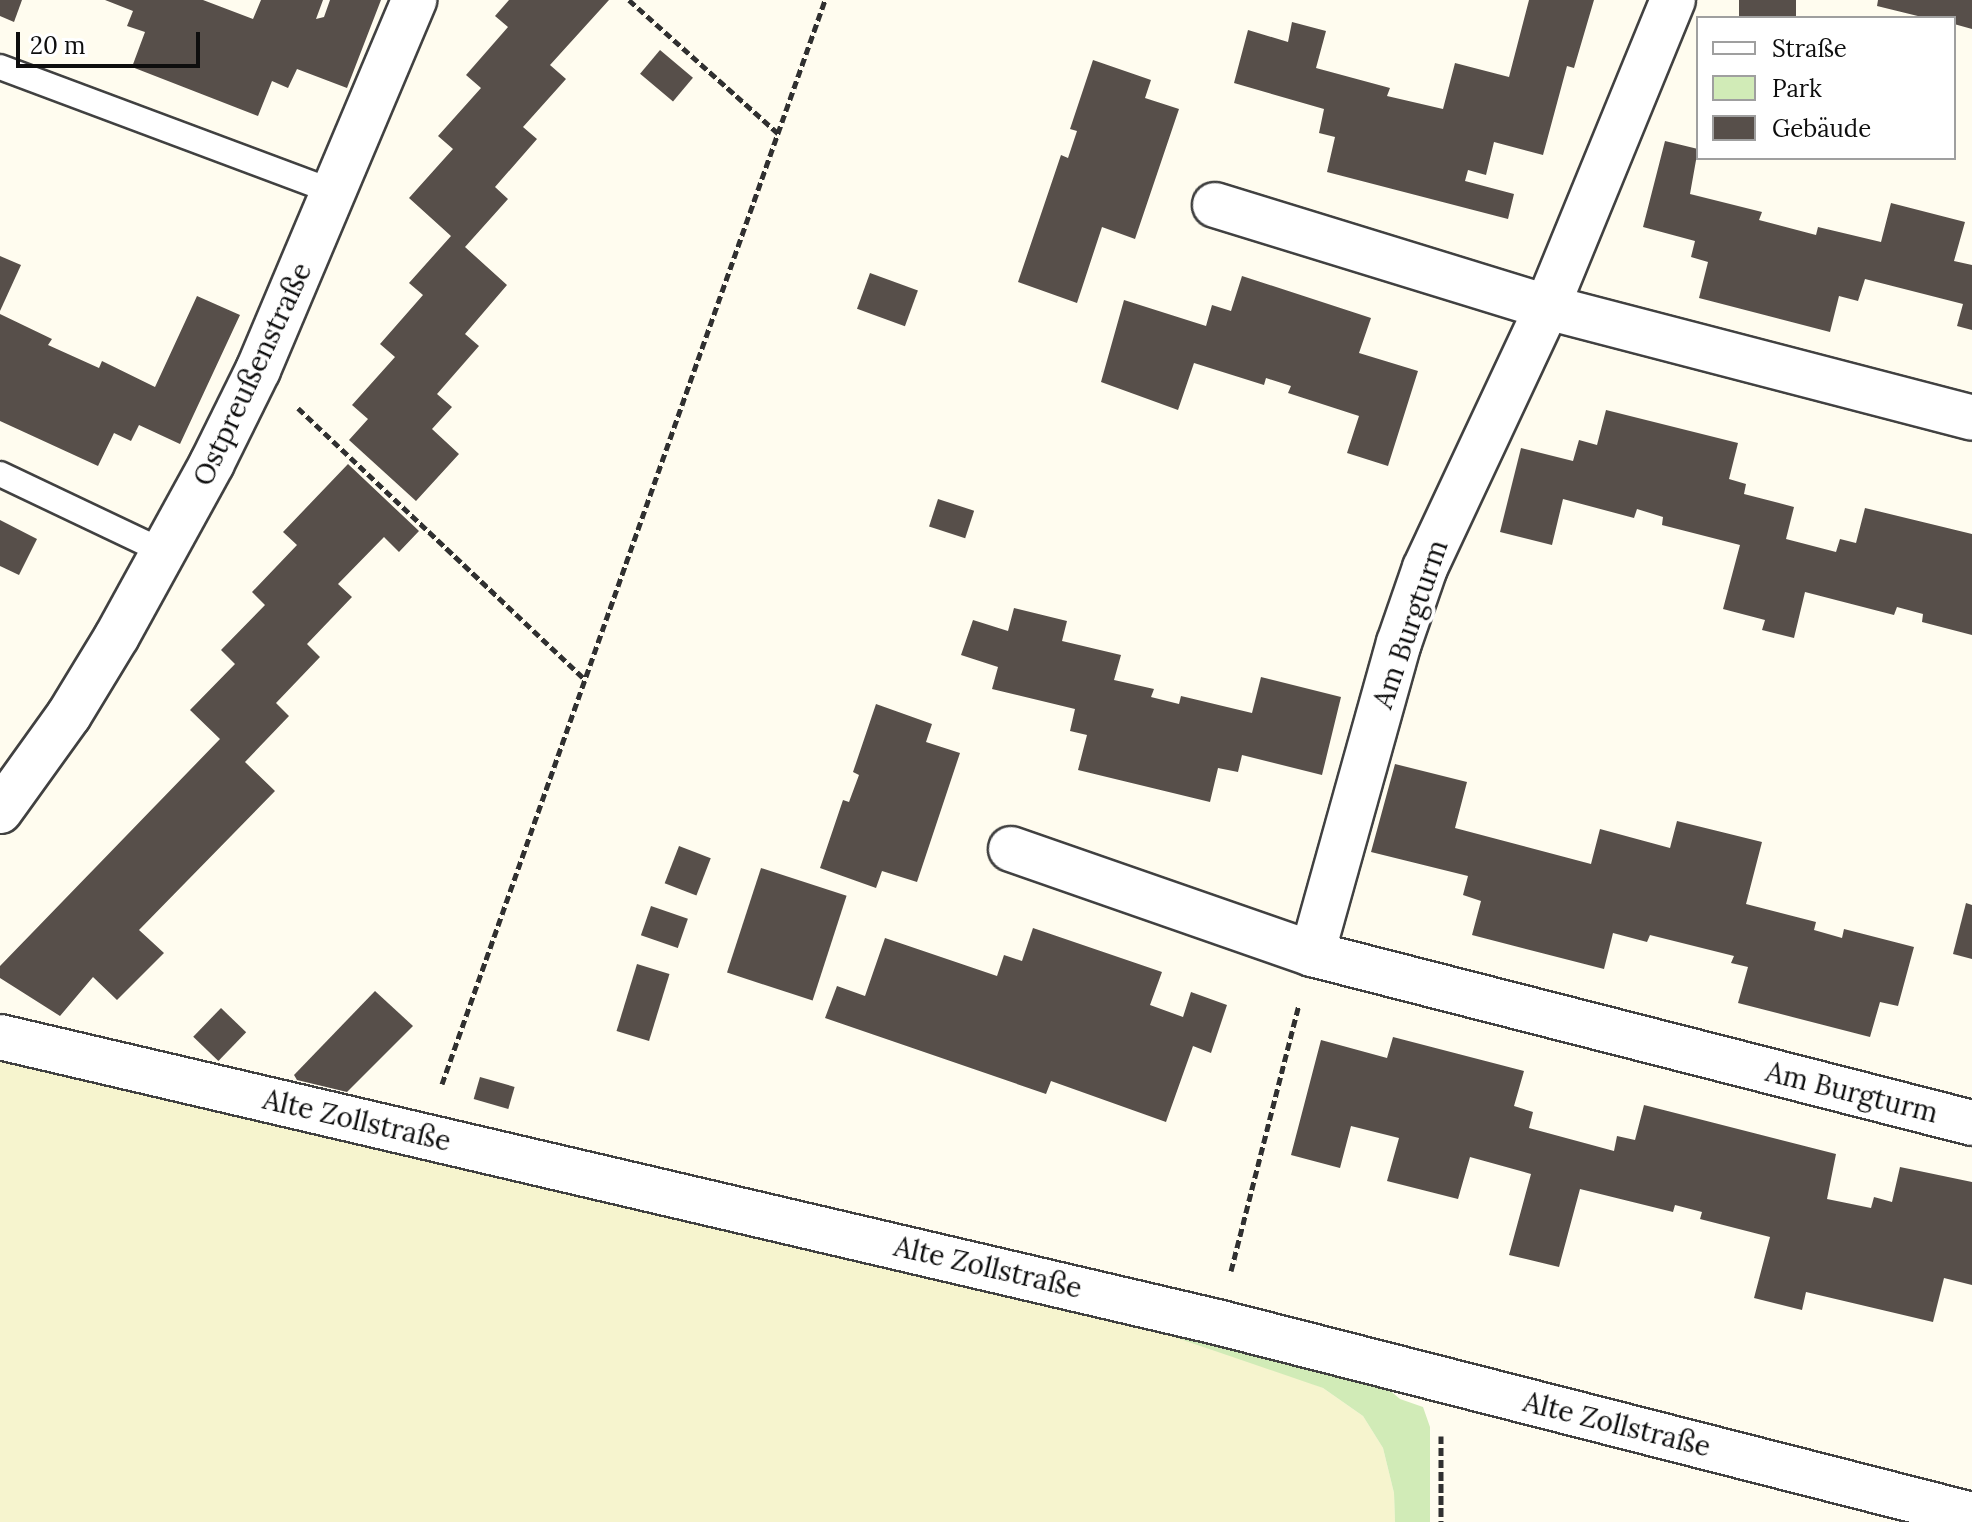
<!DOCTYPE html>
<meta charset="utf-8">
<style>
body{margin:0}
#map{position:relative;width:1972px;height:1522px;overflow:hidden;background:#fffcef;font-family:Lora,serif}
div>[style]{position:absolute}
.farmland>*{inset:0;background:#f6f4ce}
.green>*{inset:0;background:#d1ebb7}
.building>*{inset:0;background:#574f4a;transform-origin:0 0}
.path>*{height:5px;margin-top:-2.5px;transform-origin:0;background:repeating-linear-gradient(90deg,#303030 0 8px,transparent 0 12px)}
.roads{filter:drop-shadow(2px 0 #414141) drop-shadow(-2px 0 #414141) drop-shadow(0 2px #414141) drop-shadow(0 -2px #414141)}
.lane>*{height:24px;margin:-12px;padding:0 12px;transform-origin:12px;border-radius:12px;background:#fff}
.street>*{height:44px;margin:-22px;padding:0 22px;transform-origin:22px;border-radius:22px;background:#fff}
span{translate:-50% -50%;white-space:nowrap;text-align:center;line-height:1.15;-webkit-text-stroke:8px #fff;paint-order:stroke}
.street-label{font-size:28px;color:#0e0e0e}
.legend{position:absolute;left:1696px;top:16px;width:260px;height:144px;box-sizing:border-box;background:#fff;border:2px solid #9f9f9f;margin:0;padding:10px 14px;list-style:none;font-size:24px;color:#0e0e0e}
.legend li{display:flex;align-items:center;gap:16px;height:40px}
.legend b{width:40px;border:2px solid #9f9f9f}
.scale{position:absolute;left:16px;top:32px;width:184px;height:36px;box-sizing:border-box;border:4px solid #0e0e0e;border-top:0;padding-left:10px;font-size:24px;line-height:28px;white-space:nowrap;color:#0e0e0e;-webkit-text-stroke:6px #fff;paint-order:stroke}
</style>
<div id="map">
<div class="farmland">
<i style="clip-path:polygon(0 1054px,1104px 1313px,1288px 1374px,1323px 1388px,1363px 1416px,1383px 1448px,1394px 1493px,1395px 1522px,0 1522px)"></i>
</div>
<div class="green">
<i style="clip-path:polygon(1104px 1313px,1381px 1383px,1400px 1399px,1423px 1407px,1430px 1427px,1430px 1522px,1395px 1522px,1394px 1493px,1383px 1448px,1363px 1416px,1323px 1388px)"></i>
</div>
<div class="building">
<i style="clip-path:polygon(0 0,22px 0,14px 22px,0 16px)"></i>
<i style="clip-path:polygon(105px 0,203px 0,253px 19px,261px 0,323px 0,316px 19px,324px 17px,330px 0,381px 0,347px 88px,297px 69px,288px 88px,272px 81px,258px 116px,132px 67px,145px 32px,127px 26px,133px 11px)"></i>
<i style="clip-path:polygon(509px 0,609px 0,550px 65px,566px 79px,523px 127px,537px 139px,495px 187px,508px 199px,465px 247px,507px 285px,465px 334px,479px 346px,437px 394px,452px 407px,432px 429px,459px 454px,416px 501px,349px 440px,368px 419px,352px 405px,395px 357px,380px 344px,423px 295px,409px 283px,451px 236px,409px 198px,453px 149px,438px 136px,481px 88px,466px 75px,508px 27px,495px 16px)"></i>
<i style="clip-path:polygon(1529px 0,1594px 0,1574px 68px,1567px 66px,1543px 155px,1494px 142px,1486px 175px,1468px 170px,1465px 181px,1514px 194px,1508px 219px,1327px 172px,1335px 137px,1319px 133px,1324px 109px,1234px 83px,1248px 30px,1288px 42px,1292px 22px,1326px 31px,1316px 68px,1390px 88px,1387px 96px,1443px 109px,1455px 63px,1509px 77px)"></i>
<i style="left:1739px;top:0;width:57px;height:18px"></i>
<i style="clip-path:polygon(1878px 0,1972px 0,1972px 29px,1954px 24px,1954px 18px,1926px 18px,1877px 6px)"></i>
<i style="left:660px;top:50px;width:43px;height:31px;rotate:40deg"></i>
<i style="clip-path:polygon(1093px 60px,1151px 80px,1145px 98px,1179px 109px,1135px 239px,1102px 227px,1077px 303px,1018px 282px,1061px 155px,1068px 158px,1077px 131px,1070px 129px)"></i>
<i style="clip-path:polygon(1665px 141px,1698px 149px,1690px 194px,1762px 212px,1759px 220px,1816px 235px,1818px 227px,1881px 242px,1891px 203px,1965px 222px,1954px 261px,1972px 265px,1972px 330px,1957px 326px,1963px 304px,1865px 279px,1858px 301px,1839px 296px,1830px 332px,1699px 298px,1708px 262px,1691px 257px,1695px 241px,1643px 227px)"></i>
<i style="clip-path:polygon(0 256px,21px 265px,0 311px)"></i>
<i style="left:870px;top:273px;width:51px;height:38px;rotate:20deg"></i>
<i style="clip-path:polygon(1242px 276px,1371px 318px,1359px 353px,1418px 371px,1388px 466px,1347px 453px,1359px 416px,1288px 393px,1291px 386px,1266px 378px,1264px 385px,1194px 363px,1178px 410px,1101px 382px,1124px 300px,1206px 326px,1212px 305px,1231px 311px)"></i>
<i style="clip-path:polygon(197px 296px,240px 315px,180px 444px,139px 425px,131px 441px,114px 433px,98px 466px,0 421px,0 314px,52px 339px,48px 345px,99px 368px,102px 361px,155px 387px)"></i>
<i style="clip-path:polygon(1606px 410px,1738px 443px,1729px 479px,1746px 484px,1744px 494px,1794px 507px,1786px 539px,1836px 552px,1840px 539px,1856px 543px,1865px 508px,1972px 534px,1972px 635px,1922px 622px,1923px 614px,1897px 607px,1894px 615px,1805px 592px,1794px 638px,1762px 630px,1765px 620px,1723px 609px,1740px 545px,1662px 525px,1663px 517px,1637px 509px,1634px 518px,1563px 499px,1552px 545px,1500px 532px,1521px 448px,1573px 461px,1579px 440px,1597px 445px)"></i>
<i style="clip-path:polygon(348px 464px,419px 531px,399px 552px,384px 537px,338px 584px,352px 597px,307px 644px,320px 657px,276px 703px,289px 716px,245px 762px,275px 791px,139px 930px,164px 953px,117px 1000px,93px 977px,60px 1016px,0 978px,0 966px,220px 739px,190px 710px,235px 664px,221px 650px,265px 605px,252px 592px,297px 545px,283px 532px)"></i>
<i style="left:938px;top:499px;width:38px;height:29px;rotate:18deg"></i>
<i style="clip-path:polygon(0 520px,37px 539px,19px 575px,0 566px)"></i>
<i style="clip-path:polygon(1014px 608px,1067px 621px,1062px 641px,1121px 655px,1114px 680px,1154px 689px,1151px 697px,1179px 704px,1181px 696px,1252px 713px,1261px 677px,1341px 697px,1322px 775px,1242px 755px,1238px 772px,1218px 768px,1210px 802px,1078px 770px,1087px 735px,1070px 731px,1075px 709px,992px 689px,998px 667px,961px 655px,973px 620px,1008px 631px)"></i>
<i style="clip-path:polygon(876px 704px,932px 724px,926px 742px,960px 753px,917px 882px,882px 871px,876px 888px,820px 868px,843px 800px,849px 802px,859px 775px,853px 772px)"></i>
<i style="clip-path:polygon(1395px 764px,1467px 782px,1455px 828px,1591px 864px,1600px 829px,1670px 848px,1677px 821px,1762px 842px,1746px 904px,1816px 922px,1814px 930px,1842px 938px,1844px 929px,1914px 947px,1898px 1006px,1880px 1002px,1870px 1037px,1738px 1003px,1748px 967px,1731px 963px,1734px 956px,1650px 935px,1647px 942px,1613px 933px,1604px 969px,1472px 935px,1481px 901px,1463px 895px,1468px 876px,1371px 852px)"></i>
<i style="left:679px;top:846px;width:34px;height:40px;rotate:21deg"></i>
<i style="left:761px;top:868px;width:90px;height:110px;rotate:18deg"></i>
<i style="clip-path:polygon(1966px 903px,1972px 905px,1972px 959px,1953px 954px)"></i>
<i style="left:651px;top:906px;width:39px;height:31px;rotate:19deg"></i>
<i style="clip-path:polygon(1033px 928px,1162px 972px,1150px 1005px,1183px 1017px,1191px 992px,1227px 1005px,1211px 1053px,1193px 1046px,1166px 1122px,1051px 1081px,1046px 1094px,825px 1018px,837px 986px,865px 996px,885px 938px,997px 976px,1004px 955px,1022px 961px)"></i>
<i style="left:637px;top:964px;width:34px;height:70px;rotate:17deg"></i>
<i style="clip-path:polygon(375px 991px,413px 1026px,347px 1092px,297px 1080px,294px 1075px)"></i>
<i style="left:221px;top:1008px;width:35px;height:40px;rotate:44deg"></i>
<i style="clip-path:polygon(1393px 1037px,1524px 1071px,1514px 1106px,1533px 1112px,1529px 1128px,1614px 1151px,1617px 1136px,1635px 1140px,1644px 1105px,1836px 1154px,1827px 1199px,1871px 1208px,1874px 1197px,1892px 1202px,1900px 1167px,1972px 1182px,1972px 1285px,1944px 1278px,1933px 1322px,1806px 1292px,1802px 1310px,1754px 1298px,1770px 1237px,1700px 1219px,1702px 1212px,1675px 1205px,1673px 1212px,1580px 1189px,1559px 1267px,1509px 1255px,1531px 1174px,1470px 1157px,1458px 1199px,1387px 1181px,1399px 1138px,1351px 1126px,1340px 1168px,1291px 1155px,1321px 1040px,1387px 1058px)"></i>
<i style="left:480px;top:1077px;width:36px;height:23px;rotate:16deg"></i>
</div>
<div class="path">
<i style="left:629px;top:0;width:200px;rotate:41.8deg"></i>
<i style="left:298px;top:408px;width:396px;rotate:43.4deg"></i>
<i style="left:442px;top:1084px;width:1150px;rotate:-70.54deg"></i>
<i style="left:1231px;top:1271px;width:275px;rotate:-75.7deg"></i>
<i style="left:1441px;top:1436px;width:86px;rotate:90deg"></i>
</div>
<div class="roads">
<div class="lane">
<i style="left:0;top:67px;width:357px;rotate:20.5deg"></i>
<i style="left:0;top:474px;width:184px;rotate:25.4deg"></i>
</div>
<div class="street">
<i style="left:1215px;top:205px;width:347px;rotate:17.1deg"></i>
<i style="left:1547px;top:307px;width:439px;rotate:14.6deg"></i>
<i style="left:0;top:811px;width:118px;rotate:-54.3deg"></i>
<i style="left:69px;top:715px;width:92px;rotate:-58.7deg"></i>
<i style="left:117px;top:636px;width:197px;rotate:-61.2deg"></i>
<i style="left:212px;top:463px;width:104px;rotate:-63.7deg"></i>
<i style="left:258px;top:370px;width:402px;rotate:-67.1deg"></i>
<i style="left:1011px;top:849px;width:319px;rotate:19.2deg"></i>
<i style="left:1312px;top:954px;width:681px;rotate:14.36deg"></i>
<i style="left:1312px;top:954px;width:323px;rotate:-74.4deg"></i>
<i style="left:1399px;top:643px;width:79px;rotate:-70.9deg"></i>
<i style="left:1425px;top:568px;width:288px;rotate:-64.9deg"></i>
<i style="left:1547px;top:307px;width:332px;rotate:-67.7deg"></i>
<i style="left:0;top:1037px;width:1250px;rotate:13.18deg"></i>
<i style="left:1217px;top:1322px;width:779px;rotate:14.34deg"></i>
</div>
</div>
<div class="street-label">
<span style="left:252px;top:374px;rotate:-65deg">Ostpreußenstraße</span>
<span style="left:1410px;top:624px;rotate:-71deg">Am Burgturm</span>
<span style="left:1852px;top:1092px;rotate:14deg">Am Burgturm</span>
<span style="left:357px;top:1120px;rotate:13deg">Alte Zollstraße</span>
<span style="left:988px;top:1267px;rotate:13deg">Alte Zollstraße</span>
<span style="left:1617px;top:1424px;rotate:14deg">Alte Zollstraße</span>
</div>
<ul class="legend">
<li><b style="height:10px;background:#fff"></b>Straße</li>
<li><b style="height:22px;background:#d1ebb7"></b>Park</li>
<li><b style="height:22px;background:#574f4a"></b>Gebäude</li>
</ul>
<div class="scale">20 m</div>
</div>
